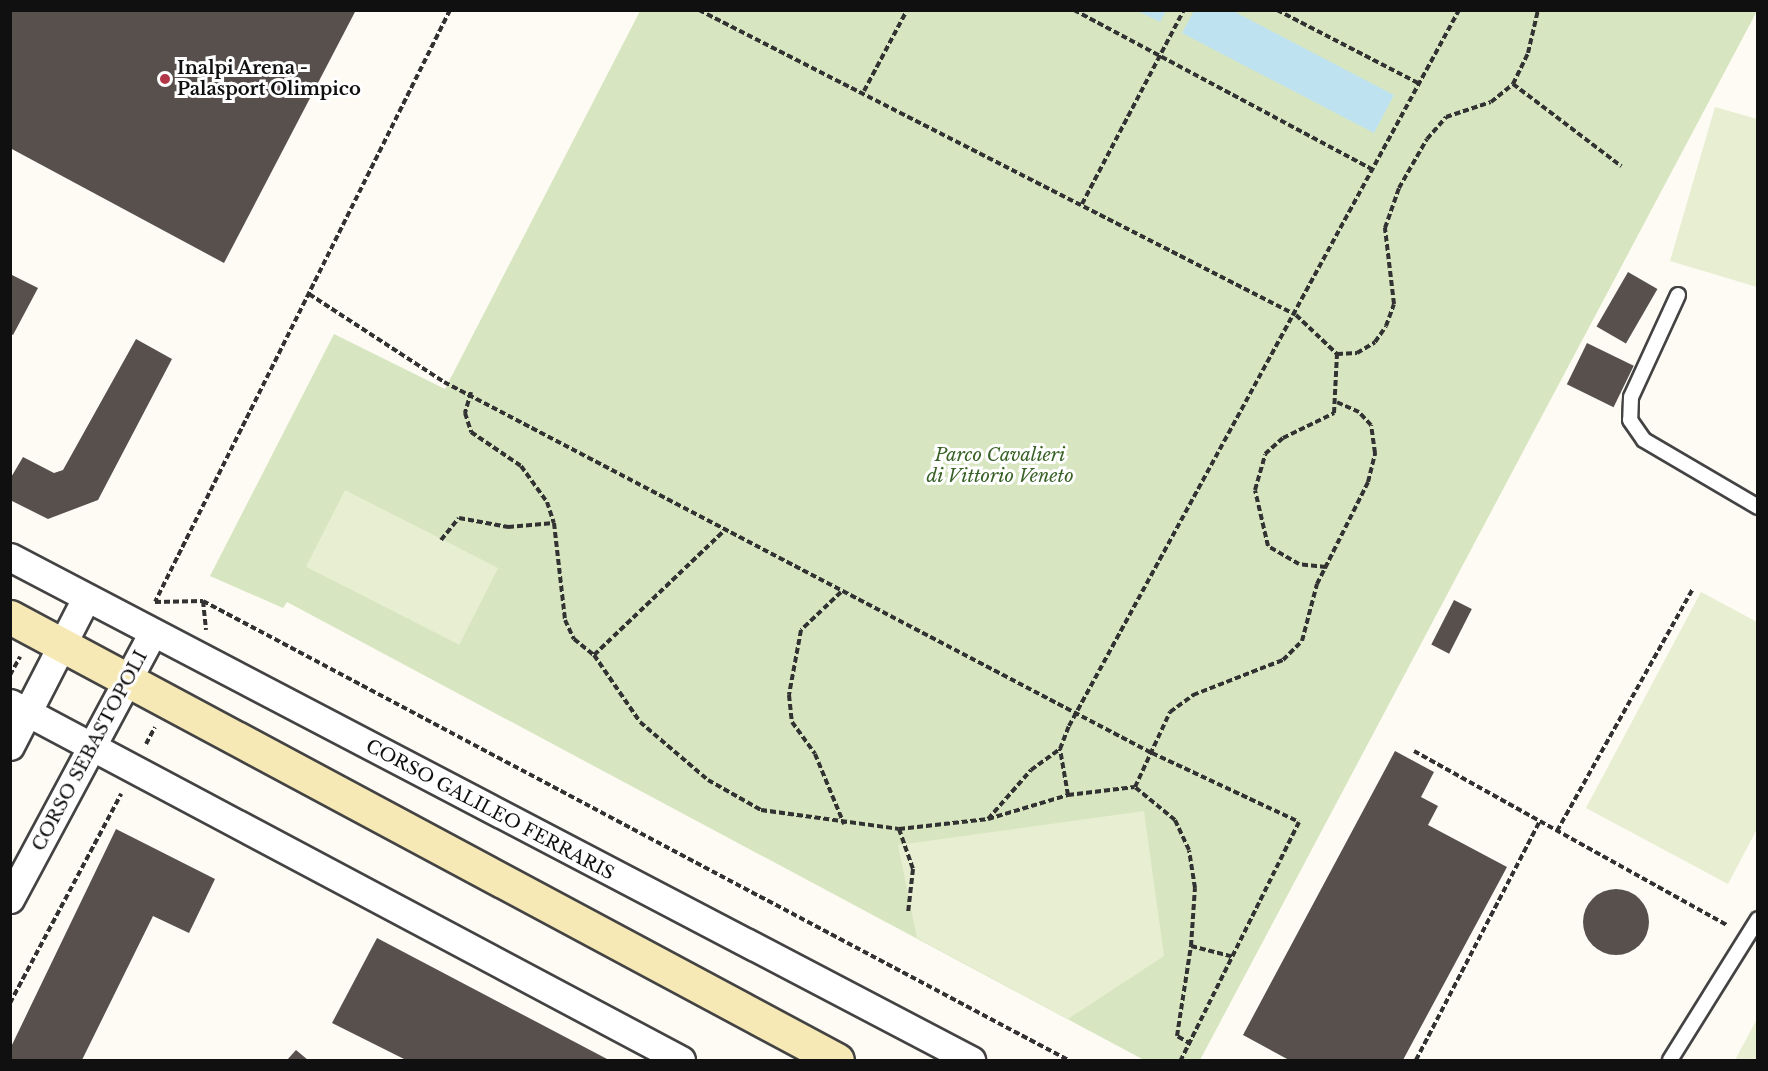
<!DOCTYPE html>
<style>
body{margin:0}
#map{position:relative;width:1768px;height:1071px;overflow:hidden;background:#fefbf4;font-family:"Libre Baskerville",serif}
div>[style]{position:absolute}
.green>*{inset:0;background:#d7e6c0}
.pitch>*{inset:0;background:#e7eed1;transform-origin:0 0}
.water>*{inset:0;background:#bee2f0}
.building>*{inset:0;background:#57504d;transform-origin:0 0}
.round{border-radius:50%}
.path>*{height:4px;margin-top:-2px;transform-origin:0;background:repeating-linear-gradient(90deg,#323232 0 6px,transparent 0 9px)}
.roads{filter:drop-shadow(2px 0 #434343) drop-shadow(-2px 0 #434343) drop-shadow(0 2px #434343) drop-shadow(0 -2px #434343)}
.service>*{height:14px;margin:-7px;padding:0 7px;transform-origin:7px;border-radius:7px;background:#fff}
.minor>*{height:27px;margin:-13.5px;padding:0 13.5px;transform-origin:13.5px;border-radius:13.5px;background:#fff}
.secondary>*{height:33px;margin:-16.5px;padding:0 16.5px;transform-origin:16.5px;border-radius:16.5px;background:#f7e9b6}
.dots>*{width:16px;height:16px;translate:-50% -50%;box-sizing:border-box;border:3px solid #fff;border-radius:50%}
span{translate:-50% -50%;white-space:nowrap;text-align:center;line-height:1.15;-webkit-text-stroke:6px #fff;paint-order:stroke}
.poi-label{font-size:18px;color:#101010;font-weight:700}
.left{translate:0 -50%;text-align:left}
.park-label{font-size:18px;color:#386126;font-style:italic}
.street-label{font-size:18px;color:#101010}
.frame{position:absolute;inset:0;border:12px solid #101010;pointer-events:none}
</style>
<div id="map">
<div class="green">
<i style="clip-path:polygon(640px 11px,1757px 11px,1200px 1060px,1144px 1060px,287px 602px,283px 608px,210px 576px,334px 334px,445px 389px)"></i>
</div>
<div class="pitch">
<i style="clip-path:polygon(1715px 107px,1757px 119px,1757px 287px,1670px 261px)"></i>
<i style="left:345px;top:490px;width:172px;height:86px;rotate:27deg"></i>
<i style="clip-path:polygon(1701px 592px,1757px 622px,1757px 829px,1728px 884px,1586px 808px)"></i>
<i style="clip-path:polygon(1144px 811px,1164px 956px,1068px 1019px,917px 938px,898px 845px)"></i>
<i style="clip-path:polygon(1757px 1019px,1757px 1060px,1735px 1060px)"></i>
</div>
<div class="water">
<i style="clip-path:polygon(1138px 11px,1166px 11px,1160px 22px)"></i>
<i style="clip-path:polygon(1194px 11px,1233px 11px,1394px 95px,1374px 133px,1182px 33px)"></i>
</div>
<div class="building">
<i style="clip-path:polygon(10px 10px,356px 10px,224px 263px,10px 148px)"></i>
<i style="left:1628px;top:272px;width:34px;height:63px;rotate:30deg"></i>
<i style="clip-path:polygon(10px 274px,38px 288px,13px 335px,10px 333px)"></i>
<i style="clip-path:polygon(136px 339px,172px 359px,98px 500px,48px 519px,10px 500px,10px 479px,23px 457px,54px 473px,63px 470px)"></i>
<i style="left:1587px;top:343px;width:52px;height:46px;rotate:26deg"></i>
<i style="left:1454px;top:600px;width:20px;height:50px;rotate:27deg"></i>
<i style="clip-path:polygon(1395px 751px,1434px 772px,1421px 797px,1438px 806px,1428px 825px,1507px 867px,1403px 1060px,1289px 1060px,1243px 1035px)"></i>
<i style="clip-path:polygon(116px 829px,215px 879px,189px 933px,153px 916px,82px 1060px,10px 1060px,10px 1049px)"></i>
<i class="round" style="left:1583px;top:889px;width:66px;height:66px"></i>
<i style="clip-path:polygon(377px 938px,609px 1060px,406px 1060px,332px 1023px)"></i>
<i style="clip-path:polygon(296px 1050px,308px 1060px,287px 1060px)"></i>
</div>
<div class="path">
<i style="left:450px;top:10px;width:661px;rotate:116.49deg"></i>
<i style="left:155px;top:602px;width:48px;rotate:-1.2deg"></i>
<i style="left:203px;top:601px;width:979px;rotate:27.95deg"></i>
<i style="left:699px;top:10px;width:670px;rotate:27.06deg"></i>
<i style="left:1296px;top:315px;width:57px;rotate:43.6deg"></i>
<i style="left:1337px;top:354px;width:20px;rotate:-3deg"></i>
<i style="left:1357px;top:353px;width:21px;rotate:-31deg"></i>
<i style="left:1375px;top:342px;width:19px;rotate:-55deg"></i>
<i style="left:1386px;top:326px;width:23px;rotate:-70deg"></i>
<i style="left:1394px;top:304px;width:77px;rotate:-96.8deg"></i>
<i style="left:1385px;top:228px;width:42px;rotate:-70.7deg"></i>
<i style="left:1399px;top:188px;width:56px;rotate:-60.3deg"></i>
<i style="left:1427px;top:139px;width:29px;rotate:-49deg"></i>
<i style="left:1446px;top:117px;width:47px;rotate:-18.4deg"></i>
<i style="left:1491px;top:102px;width:28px;rotate:-39deg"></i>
<i style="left:1513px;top:84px;width:34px;rotate:-64deg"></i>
<i style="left:1528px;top:53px;width:44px;rotate:-76.9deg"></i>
<i style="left:1074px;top:10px;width:340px;rotate:28.1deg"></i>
<i style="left:1277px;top:10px;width:161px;rotate:27.4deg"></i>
<i style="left:1513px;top:84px;width:136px;rotate:37.2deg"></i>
<i style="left:864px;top:91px;width:92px;rotate:-62deg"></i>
<i style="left:1082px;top:204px;width:219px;rotate:-62.3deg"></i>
<i style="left:309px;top:294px;width:161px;rotate:33.1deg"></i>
<i style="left:444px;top:382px;width:799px;rotate:27.66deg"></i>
<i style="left:1152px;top:753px;width:162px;rotate:25.1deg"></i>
<i style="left:1299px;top:822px;width:266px;rotate:116.4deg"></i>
<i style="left:471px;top:392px;width:22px;rotate:106deg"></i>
<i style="left:465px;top:413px;width:20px;rotate:72deg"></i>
<i style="left:471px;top:432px;width:60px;rotate:34.2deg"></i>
<i style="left:521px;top:466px;width:44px;rotate:54.2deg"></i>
<i style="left:547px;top:502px;width:22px;rotate:72deg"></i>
<i style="left:554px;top:523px;width:98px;rotate:83.5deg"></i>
<i style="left:565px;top:620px;width:21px;rotate:65deg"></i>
<i style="left:574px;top:639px;width:26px;rotate:39deg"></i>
<i style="left:594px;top:655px;width:81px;rotate:55.5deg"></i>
<i style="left:640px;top:722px;width:89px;rotate:40.5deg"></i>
<i style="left:708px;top:780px;width:61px;rotate:29.5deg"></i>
<i style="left:761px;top:810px;width:139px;rotate:7.8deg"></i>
<i style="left:899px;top:829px;width:90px;rotate:-6.4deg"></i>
<i style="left:988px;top:819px;width:84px;rotate:-16.7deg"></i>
<i style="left:1068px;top:795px;width:67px;rotate:-6.8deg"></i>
<i style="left:441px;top:540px;width:28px;rotate:-51deg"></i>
<i style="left:459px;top:518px;width:50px;rotate:10.4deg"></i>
<i style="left:508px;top:527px;width:46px;rotate:-5deg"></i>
<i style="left:1326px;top:567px;width:27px;rotate:-174deg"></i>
<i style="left:1299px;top:564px;width:36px;rotate:-150deg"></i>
<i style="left:1268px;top:546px;width:57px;rotate:-103.1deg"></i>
<i style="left:1255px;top:490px;width:37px;rotate:-74deg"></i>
<i style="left:1265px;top:454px;width:24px;rotate:-42deg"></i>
<i style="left:1283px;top:438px;width:57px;rotate:-26.1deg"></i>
<i style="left:1334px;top:413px;width:59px;rotate:-87.1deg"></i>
<i style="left:841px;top:592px;width:55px;rotate:136.5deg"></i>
<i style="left:801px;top:630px;width:66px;rotate:100.5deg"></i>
<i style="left:789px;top:695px;width:27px;rotate:84deg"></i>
<i style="left:792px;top:722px;width:39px;rotate:54deg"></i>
<i style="left:815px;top:754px;width:76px;rotate:67.5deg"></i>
<i style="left:203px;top:601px;width:29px;rotate:84deg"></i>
<i style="left:594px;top:655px;width:181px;rotate:-43.7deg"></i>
<i style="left:10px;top:675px;width:21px;rotate:-61deg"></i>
<i style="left:146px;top:744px;width:19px;rotate:-62deg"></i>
<i style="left:1414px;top:751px;width:359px;rotate:29.1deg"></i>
<i style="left:1068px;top:795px;width:47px;rotate:-99.9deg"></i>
<i style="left:1060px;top:749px;width:25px;rotate:-69deg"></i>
<i style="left:1069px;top:726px;width:815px;rotate:-61.42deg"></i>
<i style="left:988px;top:819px;width:65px;rotate:-48.7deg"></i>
<i style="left:1031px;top:770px;width:36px;rotate:-36deg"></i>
<i style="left:899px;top:829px;width:42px;rotate:70.7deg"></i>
<i style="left:913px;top:869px;width:44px;rotate:96.5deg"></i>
<i style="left:1557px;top:831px;width:278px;rotate:-60.7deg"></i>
<i style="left:1191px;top:946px;width:44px;rotate:14.3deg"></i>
<i style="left:10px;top:1003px;width:237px;rotate:-62deg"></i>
<i style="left:1191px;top:1044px;width:16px;rotate:-150deg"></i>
<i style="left:1177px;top:1036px;width:91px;rotate:-81.2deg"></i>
<i style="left:1191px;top:946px;width:58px;rotate:-86.1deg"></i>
<i style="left:1195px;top:888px;width:38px;rotate:-99deg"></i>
<i style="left:1189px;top:850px;width:33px;rotate:-115deg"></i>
<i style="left:1175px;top:820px;width:52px;rotate:-140.5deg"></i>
<i style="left:1135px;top:787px;width:83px;rotate:-65deg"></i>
<i style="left:1170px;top:712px;width:29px;rotate:-36deg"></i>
<i style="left:1193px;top:695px;width:97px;rotate:-21.3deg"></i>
<i style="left:1283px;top:660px;width:27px;rotate:-45deg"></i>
<i style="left:1302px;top:641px;width:59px;rotate:-75.3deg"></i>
<i style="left:1317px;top:584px;width:114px;rotate:-63.4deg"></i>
<i style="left:1368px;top:482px;width:30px;rotate:-76deg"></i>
<i style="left:1375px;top:453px;width:28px;rotate:-98deg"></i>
<i style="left:1371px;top:425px;width:18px;rotate:-133deg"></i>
<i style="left:1359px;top:412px;width:24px;rotate:-156deg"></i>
<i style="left:1416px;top:1060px;width:269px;rotate:-62.6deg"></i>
</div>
<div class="roads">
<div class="service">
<i style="left:1678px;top:295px;width:112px;rotate:114.7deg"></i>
<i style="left:1631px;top:397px;width:23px;rotate:92deg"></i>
<i style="left:1630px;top:420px;width:24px;rotate:55deg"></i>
<i style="left:1644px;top:440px;width:132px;rotate:30.4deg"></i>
<i style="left:1670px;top:1060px;width:166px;rotate:-58deg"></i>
</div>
<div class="minor">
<i style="left:10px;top:557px;width:1085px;rotate:27.63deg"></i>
<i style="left:10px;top:703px;width:760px;rotate:28.01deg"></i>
<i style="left:10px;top:746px;width:166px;rotate:-62.8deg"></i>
<i style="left:10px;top:899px;width:301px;rotate:-61.8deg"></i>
</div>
<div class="secondary">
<i style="left:10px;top:617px;width:938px;rotate:28.18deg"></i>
</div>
</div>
<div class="dots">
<i style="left:165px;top:79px;background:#b23647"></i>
</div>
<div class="poi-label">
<span class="left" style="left:177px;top:79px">Inalpi Arena -<br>Palasport Olimpico</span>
</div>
<div class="park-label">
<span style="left:1000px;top:466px">Parco Cavalieri<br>di Vittorio Veneto</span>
</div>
<div class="street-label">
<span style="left:90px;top:751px;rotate:-62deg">CORSO SEBASTOPOLI</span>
<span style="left:490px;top:810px;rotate:28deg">CORSO GALILEO FERRARIS</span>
</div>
<div class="frame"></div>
</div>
